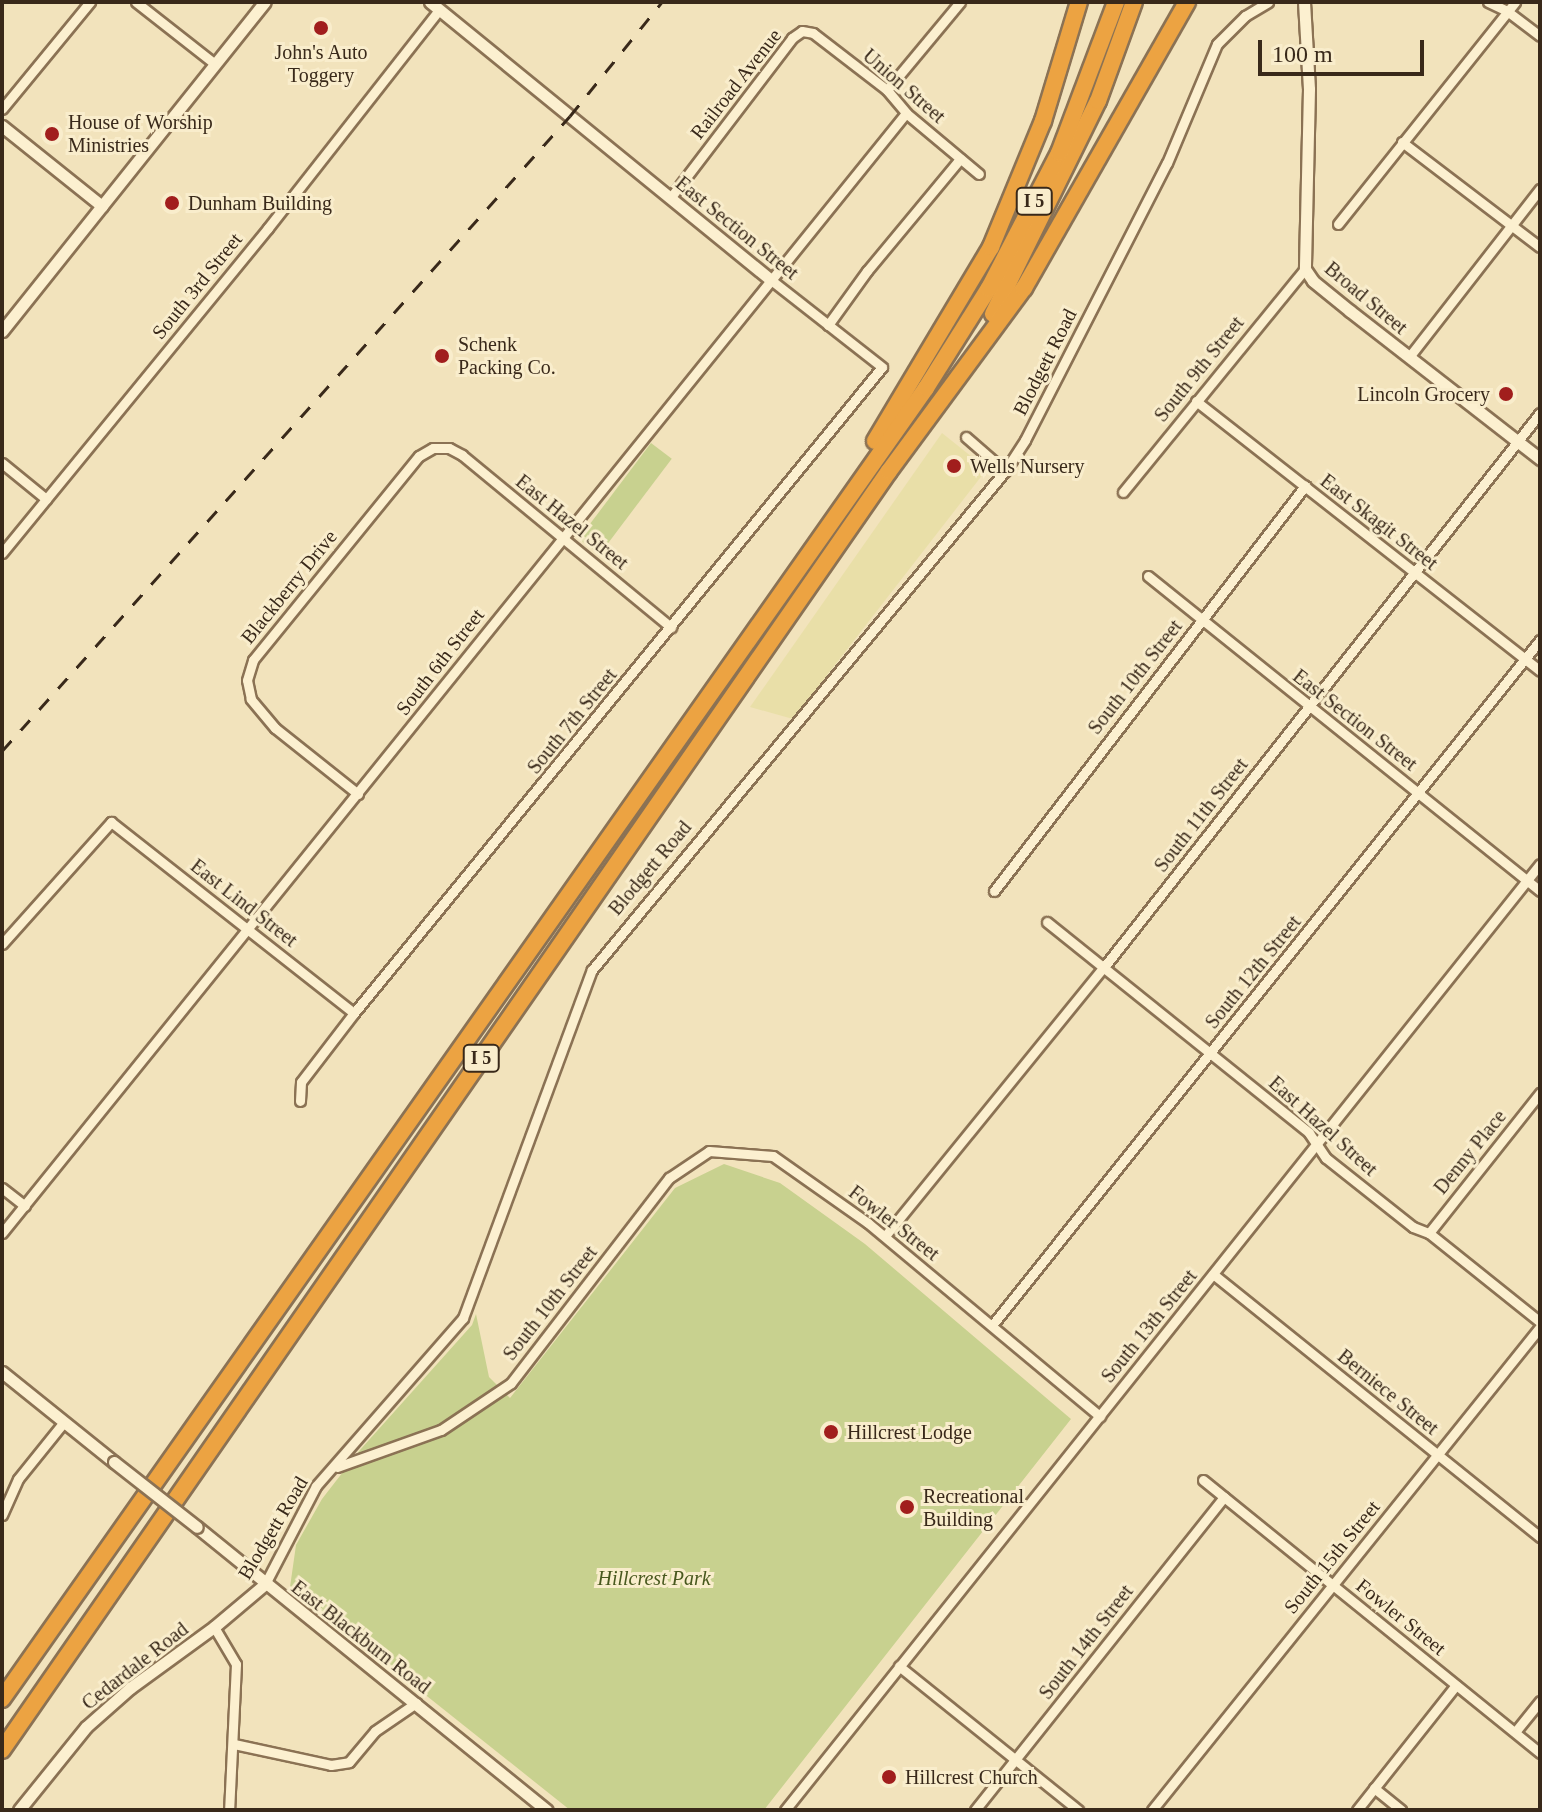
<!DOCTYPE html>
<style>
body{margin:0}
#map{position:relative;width:1542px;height:1812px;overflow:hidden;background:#f2e3bc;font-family:"Times New Roman",serif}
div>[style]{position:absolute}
.farmland>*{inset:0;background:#e9dfa8}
.green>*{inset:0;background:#c8d18f;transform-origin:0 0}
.roads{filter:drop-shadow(2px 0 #8b7254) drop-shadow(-2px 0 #8b7254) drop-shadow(0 2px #8b7254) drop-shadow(0 -2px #8b7254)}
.minor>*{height:9px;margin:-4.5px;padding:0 4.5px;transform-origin:4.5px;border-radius:4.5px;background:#fcf0d0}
.tertiary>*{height:11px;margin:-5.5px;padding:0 5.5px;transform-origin:5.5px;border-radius:5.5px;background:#fcf0d0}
.motorway>*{height:16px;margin:-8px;padding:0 8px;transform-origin:8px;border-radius:8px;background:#eca342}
.rail>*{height:3px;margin-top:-1.5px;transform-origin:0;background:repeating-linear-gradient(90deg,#39291a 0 14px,transparent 0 28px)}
.bridges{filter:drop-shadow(2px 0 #8b7254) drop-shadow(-2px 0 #8b7254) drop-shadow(0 2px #8b7254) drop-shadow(0 -2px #8b7254)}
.tertiary-bridge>*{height:11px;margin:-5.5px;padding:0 5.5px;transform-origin:5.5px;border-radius:5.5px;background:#fcf0d0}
.dots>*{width:22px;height:22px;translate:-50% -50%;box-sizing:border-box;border:4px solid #f9edcc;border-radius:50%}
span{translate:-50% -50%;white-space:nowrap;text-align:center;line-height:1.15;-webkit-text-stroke:6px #f9edcc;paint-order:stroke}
.shield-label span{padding:2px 6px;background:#f9edcc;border:2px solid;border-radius:6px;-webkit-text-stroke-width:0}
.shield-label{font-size:18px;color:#39291a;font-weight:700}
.poi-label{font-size:20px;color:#39291a}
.left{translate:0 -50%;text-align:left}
.right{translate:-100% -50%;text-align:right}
.street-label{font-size:20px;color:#39291a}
.park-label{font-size:20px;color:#48581e;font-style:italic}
.frame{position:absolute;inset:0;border:4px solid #39291a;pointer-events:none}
.scale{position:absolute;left:1258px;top:40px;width:166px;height:36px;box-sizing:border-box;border:4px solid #39291a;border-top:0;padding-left:10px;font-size:24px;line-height:28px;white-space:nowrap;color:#39291a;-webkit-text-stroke:6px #f9edcc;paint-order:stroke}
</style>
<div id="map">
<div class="farmland">
<i style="clip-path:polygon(942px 433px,987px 469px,793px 719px,750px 707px)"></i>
</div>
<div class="green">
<i style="left:651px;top:443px;width:26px;height:120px;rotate:37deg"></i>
<i style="clip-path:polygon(724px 1164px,780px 1183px,865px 1244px,1071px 1419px,764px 1810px,570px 1810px,290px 1587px,296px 1545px,322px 1499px,360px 1450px,472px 1325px,476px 1314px,489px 1377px,510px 1398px,675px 1188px)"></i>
</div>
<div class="roads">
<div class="minor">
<i style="left:136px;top:2px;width:100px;rotate:38.1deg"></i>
<i style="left:1488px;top:2px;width:21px;rotate:25deg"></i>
<i style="left:1507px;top:11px;width:41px;rotate:37.1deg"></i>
<i style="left:887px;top:90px;width:114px;rotate:-50.3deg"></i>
<i style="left:2px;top:109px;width:139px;rotate:-50.6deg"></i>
<i style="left:1402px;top:142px;width:173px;rotate:37.3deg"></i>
<i style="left:671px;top:197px;width:200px;rotate:-52.7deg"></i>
<i style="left:792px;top:38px;width:12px;rotate:-35deg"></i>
<i style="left:802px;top:31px;width:11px;rotate:10deg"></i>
<i style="left:813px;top:33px;width:93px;rotate:37.6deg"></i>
<i style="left:887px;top:90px;width:30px;rotate:50deg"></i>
<i style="left:906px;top:113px;width:95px;rotate:39.9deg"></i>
<i style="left:1338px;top:224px;width:284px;rotate:-51.4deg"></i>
<i style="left:828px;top:325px;width:67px;rotate:-54.2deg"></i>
<i style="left:867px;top:271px;width:146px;rotate:-50.3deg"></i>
<i style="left:1409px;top:357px;width:213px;rotate:-52.1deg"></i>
<i style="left:1196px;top:401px;width:437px;rotate:38.1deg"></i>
<i style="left:966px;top:437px;width:52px;rotate:41.1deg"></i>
<i style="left:2px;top:463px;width:57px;rotate:39.3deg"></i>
<i style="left:1123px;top:492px;width:288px;rotate:-50.8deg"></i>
<i style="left:2px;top:553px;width:420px;rotate:-50.7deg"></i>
<i style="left:268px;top:228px;width:277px;rotate:-51.9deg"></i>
<i style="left:1148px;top:576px;width:503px;rotate:38.78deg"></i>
<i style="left:358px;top:794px;width:106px;rotate:-141.5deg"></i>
<i style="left:275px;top:728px;width:38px;rotate:-130deg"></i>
<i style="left:251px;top:699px;width:19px;rotate:-102deg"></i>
<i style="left:247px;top:680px;width:21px;rotate:-73deg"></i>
<i style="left:253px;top:660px;width:263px;rotate:-50.9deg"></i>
<i style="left:419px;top:456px;width:16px;rotate:-30deg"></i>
<i style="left:433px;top:448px;width:16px"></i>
<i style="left:449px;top:448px;width:15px;rotate:28deg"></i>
<i style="left:462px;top:455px;width:271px;rotate:39.5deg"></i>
<i style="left:994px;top:891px;width:511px;rotate:-52.48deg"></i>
<i style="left:1047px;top:922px;width:336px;rotate:38.8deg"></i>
<i style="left:1309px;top:1133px;width:30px;rotate:56deg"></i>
<i style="left:1326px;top:1158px;width:111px;rotate:38.4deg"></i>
<i style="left:1413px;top:1227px;width:17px;rotate:21deg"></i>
<i style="left:1429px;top:1233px;width:142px;rotate:38.7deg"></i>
<i style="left:2px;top:944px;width:164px;rotate:-48.2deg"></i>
<i style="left:111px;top:822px;width:309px;rotate:38.2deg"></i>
<i style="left:300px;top:1101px;width:19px;rotate:-87deg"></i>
<i style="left:301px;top:1082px;width:87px;rotate:-52.5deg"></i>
<i style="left:354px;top:1013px;width:834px;rotate:-50.74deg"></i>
<i style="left:882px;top:367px;width:141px;rotate:-141.9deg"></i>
<i style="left:2px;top:1188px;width:29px;rotate:38deg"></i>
<i style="left:2px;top:1233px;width:1439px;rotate:-51.09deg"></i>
<i style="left:1429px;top:1233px;width:179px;rotate:-51.6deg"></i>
<i style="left:885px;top:1236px;width:347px;rotate:-50.9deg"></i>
<i style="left:1104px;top:967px;width:705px;rotate:-51.8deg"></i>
<i style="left:1213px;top:1274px;width:420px;rotate:38.8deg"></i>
<i style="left:993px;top:1324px;width:876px;rotate:-51.35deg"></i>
<i style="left:337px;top:1467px;width:110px;rotate:-19.6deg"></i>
<i style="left:441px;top:1430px;width:84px;rotate:-33.9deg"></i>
<i style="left:511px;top:1383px;width:259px;rotate:-52.4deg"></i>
<i style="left:669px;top:1178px;width:48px;rotate:-34deg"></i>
<i style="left:709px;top:1151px;width:64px;rotate:4.5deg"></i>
<i style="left:773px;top:1156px;width:116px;rotate:35.2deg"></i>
<i style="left:868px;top:1223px;width:302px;rotate:39.8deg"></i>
<i style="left:1203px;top:1480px;width:434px;rotate:39deg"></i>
<i style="left:2px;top:1515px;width:39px;rotate:-66deg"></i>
<i style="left:18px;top:1479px;width:73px;rotate:-51.1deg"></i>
<i style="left:265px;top:1584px;width:110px;rotate:-62.5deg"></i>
<i style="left:316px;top:1486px;width:223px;rotate:-48.8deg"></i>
<i style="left:463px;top:1318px;width:371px;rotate:-69.7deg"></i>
<i style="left:592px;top:970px;width:648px;rotate:-50.39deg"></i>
<i style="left:1005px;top:471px;width:37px;rotate:-57deg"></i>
<i style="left:1025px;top:440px;width:311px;rotate:-62.9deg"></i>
<i style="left:1167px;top:163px;width:129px;rotate:-67.2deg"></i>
<i style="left:1217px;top:44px;width:40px;rotate:-45deg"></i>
<i style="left:1245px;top:16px;width:27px;rotate:-31deg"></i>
<i style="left:214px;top:1627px;width:43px;rotate:59.3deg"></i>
<i style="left:236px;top:1664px;width:146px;rotate:92.7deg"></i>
<i style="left:899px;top:1666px;width:230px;rotate:38.8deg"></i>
<i style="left:1515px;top:1732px;width:40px;rotate:-51deg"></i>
<i style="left:234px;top:1744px;width:99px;rotate:12.2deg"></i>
<i style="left:331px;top:1765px;width:18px;rotate:-9deg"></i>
<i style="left:349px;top:1762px;width:40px;rotate:-50deg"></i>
<i style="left:375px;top:1731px;width:50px;rotate:-34.3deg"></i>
<i style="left:1374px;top:1788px;width:35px;rotate:39deg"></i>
<i style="left:785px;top:1810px;width:1210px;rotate:-51.41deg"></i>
<i style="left:975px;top:1810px;width:400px;rotate:-51.5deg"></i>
<i style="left:1152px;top:1810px;width:620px;rotate:-51.22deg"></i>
<i style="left:1357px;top:1810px;width:159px;rotate:-51.6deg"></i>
</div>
<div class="tertiary">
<i style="left:430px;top:2px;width:440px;rotate:39.2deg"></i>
<i style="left:1304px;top:2px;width:87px;rotate:86.7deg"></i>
<i style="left:1309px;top:89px;width:180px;rotate:91.3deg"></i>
<i style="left:1305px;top:269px;width:14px;rotate:56deg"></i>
<i style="left:1313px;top:281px;width:48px;rotate:39deg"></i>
<i style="left:1350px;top:311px;width:241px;rotate:37.9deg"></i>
<i style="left:2px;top:126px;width:128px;rotate:38.7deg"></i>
<i style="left:2px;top:331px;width:421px;rotate:-51.4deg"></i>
<i style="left:2px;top:1372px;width:144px;rotate:38.8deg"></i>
<i style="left:197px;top:1527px;width:450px;rotate:39deg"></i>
<i style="left:19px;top:1810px;width:107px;rotate:-51.1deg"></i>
<i style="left:86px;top:1727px;width:59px;rotate:-41.6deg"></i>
<i style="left:130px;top:1688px;width:104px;rotate:-36deg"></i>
<i style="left:214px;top:1627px;width:67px;rotate:-40.1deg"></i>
</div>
<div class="motorway">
<i style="left:993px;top:314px;width:237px;rotate:-63.8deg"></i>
<i style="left:1098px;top:101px;width:105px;rotate:-70deg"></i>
<i style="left:875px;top:441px;width:226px;rotate:-59.1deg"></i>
<i style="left:991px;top:247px;width:136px;rotate:-67.6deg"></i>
<i style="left:1043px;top:121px;width:124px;rotate:-73.2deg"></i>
<i style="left:2px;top:1699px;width:1604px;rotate:-54.82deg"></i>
<i style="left:926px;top:388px;width:118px;rotate:-57.8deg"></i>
<i style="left:989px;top:288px;width:152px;rotate:-62.6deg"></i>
<i style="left:1059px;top:153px;width:161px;rotate:-69.3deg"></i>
<i style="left:2px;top:1750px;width:1556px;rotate:-55.26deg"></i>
<i style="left:889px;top:471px;width:227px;rotate:-53.6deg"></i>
<i style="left:1024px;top:288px;width:329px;rotate:-60.3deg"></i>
</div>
</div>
<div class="rail">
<i style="left:2px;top:751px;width:852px;rotate:-48.19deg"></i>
<i style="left:570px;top:116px;width:146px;rotate:-51.1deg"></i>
</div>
<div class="bridges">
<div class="tertiary-bridge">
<i style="left:114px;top:1462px;width:105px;rotate:38.1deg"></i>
</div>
</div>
<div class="dots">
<i style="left:321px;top:28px;background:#a11e1d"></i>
<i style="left:52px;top:134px;background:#a11e1d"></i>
<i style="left:172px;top:203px;background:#a11e1d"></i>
<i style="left:442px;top:356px;background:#a11e1d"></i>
<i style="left:1506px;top:394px;background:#a11e1d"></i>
<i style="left:954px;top:466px;background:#a11e1d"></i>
<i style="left:831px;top:1432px;background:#a11e1d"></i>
<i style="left:907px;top:1507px;background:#a11e1d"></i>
<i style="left:889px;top:1777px;background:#a11e1d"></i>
</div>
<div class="shield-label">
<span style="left:1034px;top:201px">I 5</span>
<span style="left:481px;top:1058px">I 5</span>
</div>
<div class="poi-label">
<span style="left:321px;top:64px">John's Auto<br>Toggery</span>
<span class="left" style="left:68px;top:134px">House of Worship<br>Ministries</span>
<span class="left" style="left:188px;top:203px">Dunham Building</span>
<span class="left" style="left:458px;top:356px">Schenk<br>Packing Co.</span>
<span class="right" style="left:1490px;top:394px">Lincoln Grocery</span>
<span class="left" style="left:970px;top:466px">Wells Nursery</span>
<span class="left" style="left:847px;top:1432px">Hillcrest Lodge</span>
<span class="left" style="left:923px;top:1508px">Recreational<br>Building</span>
<span class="left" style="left:905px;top:1777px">Hillcrest Church</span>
</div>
<div class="street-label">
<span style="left:736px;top:84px;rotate:-52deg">Railroad Avenue</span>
<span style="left:904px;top:86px;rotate:41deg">Union Street</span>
<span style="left:737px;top:228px;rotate:39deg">East Section Street</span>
<span style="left:197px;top:286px;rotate:-51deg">South 3rd Street</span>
<span style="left:1366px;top:298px;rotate:40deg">Broad Street</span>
<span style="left:1045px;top:362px;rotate:-63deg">Blodgett Road</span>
<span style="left:1199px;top:369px;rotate:-51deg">South 9th Street</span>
<span style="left:572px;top:522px;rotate:39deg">East Hazel Street</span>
<span style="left:1379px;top:522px;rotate:38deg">East Skagit Street</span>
<span style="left:289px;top:587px;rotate:-51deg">Blackberry Drive</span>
<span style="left:440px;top:662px;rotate:-52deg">South 6th Street</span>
<span style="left:1135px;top:677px;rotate:-52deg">South 10th Street</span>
<span style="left:1355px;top:720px;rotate:38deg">East Section Street</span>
<span style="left:572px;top:721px;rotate:-51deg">South 7th Street</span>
<span style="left:1201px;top:815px;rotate:-52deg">South 11th Street</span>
<span style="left:650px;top:868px;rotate:-50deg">Blodgett Road</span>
<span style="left:244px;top:903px;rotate:38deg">East Lind Street</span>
<span style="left:1253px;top:972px;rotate:-51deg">South 12th Street</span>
<span style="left:1323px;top:1126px;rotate:42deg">East Hazel Street</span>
<span style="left:1470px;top:1152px;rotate:-51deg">Denny Place</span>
<span style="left:894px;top:1223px;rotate:38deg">Fowler Street</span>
<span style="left:550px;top:1303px;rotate:-52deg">South 10th Street</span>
<span style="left:1149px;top:1326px;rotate:-51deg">South 13th Street</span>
<span style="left:1388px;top:1392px;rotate:39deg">Berniece Street</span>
<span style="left:273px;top:1528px;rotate:-59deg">Blodgett Road</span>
<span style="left:1332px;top:1557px;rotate:-51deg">South 15th Street</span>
<span style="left:1401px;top:1617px;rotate:39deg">Fowler Street</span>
<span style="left:361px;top:1637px;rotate:38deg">East Blackburn Road</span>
<span style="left:1086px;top:1642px;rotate:-52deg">South 14th Street</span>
<span style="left:135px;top:1666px;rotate:-38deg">Cedardale Road</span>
</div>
<div class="park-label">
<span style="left:654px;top:1578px">Hillcrest Park</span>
</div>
<div class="frame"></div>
<div class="scale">100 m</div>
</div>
